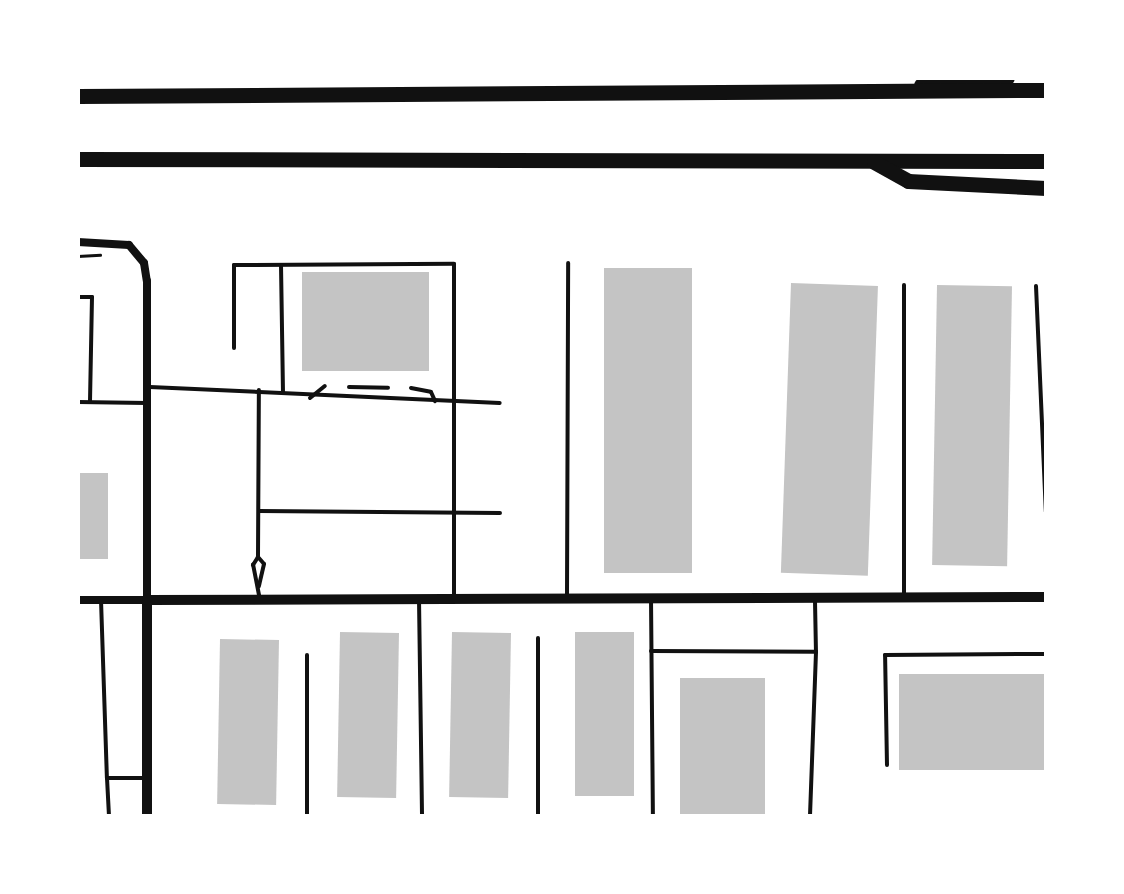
<!DOCTYPE html>
<style>
body{margin:0}
#map{position:relative;width:1124px;height:894px;overflow:hidden;background:#fff;font-family:Roboto,sans-serif}
div>[style]{position:absolute}
.building>*{inset:0;background:#c4c4c4;transform-origin:0 0}
.path>*{height:2.5px;margin:-1.25px;padding:0 1.25px;transform-origin:1.25px;border-radius:1.25px;background:#111}
.service>*{height:4px;margin:-2px;padding:0 2px;transform-origin:2px;border-radius:2px;background:#111}
.minor>*{height:8px;margin:-4px;padding:0 4px;transform-origin:4px;border-radius:4px;background:#111}
.tertiary>*{height:10px;margin:-5px;padding:0 5px;transform-origin:5px;border-radius:5px;background:#111}
.motorway>*{height:15px;margin:-7.5px;padding:0 7.5px;transform-origin:7.5px;border-radius:7.5px;background:#111}
span{translate:-50% -50%;white-space:nowrap;text-align:center;line-height:1.15;-webkit-text-stroke:8px #fff;paint-order:stroke}
.frame{position:absolute;inset:0;border:80px solid #fff;pointer-events:none}
</style>
<div id="map">
<div class="building">
<i style="left:604px;top:268px;width:88px;height:305px"></i>
<i style="left:302px;top:272px;width:127px;height:99px"></i>
<i style="left:791px;top:283px;width:87px;height:290px;rotate:2deg"></i>
<i style="left:937px;top:285px;width:75px;height:280px;rotate:1deg"></i>
<i style="left:78px;top:473px;width:30px;height:86px"></i>
<i style="left:340px;top:632px;width:59px;height:165px;rotate:1deg"></i>
<i style="left:452px;top:632px;width:59px;height:165px;rotate:1deg"></i>
<i style="left:575px;top:632px;width:59px;height:164px"></i>
<i style="left:220px;top:639px;width:59px;height:165px;rotate:1deg"></i>
<i style="left:899px;top:674px;width:147px;height:96px"></i>
<i style="left:680px;top:678px;width:85px;height:138px"></i>
</div>
<div class="path">
<i style="left:78px;top:256px;width:22px;rotate:-3deg"></i>
</div>
<div class="service">
<i style="left:281px;top:265px;width:128px;rotate:89.1deg"></i>
<i style="left:904px;top:285px;width:308px;rotate:90deg"></i>
<i style="left:1036px;top:286px;width:226px;rotate:87.5deg"></i>
<i style="left:78px;top:297px;width:14px"></i>
<i style="left:92px;top:297px;width:105px;rotate:91.1deg"></i>
<i style="left:234px;top:348px;width:83px;rotate:-90deg"></i>
<i style="left:234px;top:265px;width:220px;rotate:-0.3deg"></i>
<i style="left:454px;top:264px;width:330px;rotate:90deg"></i>
<i style="left:150px;top:387px;width:350px;rotate:2.6deg"></i>
<i style="left:349px;top:387px;width:39px;rotate:1deg"></i>
<i style="left:411px;top:388px;width:20px;rotate:11deg"></i>
<i style="left:431px;top:392px;width:10px;rotate:66deg"></i>
<i style="left:310px;top:398px;width:19px;rotate:-39deg"></i>
<i style="left:78px;top:402px;width:69px;rotate:0.8deg"></i>
<i style="left:259px;top:511px;width:241px;rotate:0.5deg"></i>
<i style="left:258px;top:557px;width:9px;rotate:49deg"></i>
<i style="left:264px;top:564px;width:23px;rotate:103deg"></i>
<i style="left:567px;top:594px;width:331px;rotate:-89.8deg"></i>
<i style="left:259px;top:595px;width:31px;rotate:-101deg"></i>
<i style="left:253px;top:565px;width:9px;rotate:-58deg"></i>
<i style="left:258px;top:557px;width:167px;rotate:-89.7deg"></i>
<i style="left:651px;top:598px;width:218px;rotate:89.5deg"></i>
<i style="left:419px;top:599px;width:217px;rotate:89.2deg"></i>
<i style="left:101px;top:600px;width:178px;rotate:88.1deg"></i>
<i style="left:107px;top:778px;width:38px"></i>
<i style="left:815px;top:601px;width:51px;rotate:88.9deg"></i>
<i style="left:538px;top:638px;width:178px;rotate:90deg"></i>
<i style="left:651px;top:651px;width:165px;rotate:0.3deg"></i>
<i style="left:816px;top:652px;width:164px;rotate:92.1deg"></i>
<i style="left:887px;top:765px;width:110px;rotate:-91deg"></i>
<i style="left:885px;top:655px;width:161px;rotate:-0.4deg"></i>
<i style="left:107px;top:778px;width:38px;rotate:87deg"></i>
<i style="left:307px;top:816px;width:161px;rotate:-90deg"></i>
<i style="left:635px;top:816px;width:16px"></i>
</div>
<div class="minor">
<i style="left:78px;top:242px;width:51px;rotate:3.4deg"></i>
<i style="left:129px;top:245px;width:23px;rotate:50deg"></i>
<i style="left:144px;top:263px;width:18px;rotate:81deg"></i>
<i style="left:147px;top:281px;width:319px;rotate:90deg"></i>
<i style="left:147px;top:600px;width:69px;rotate:180deg"></i>
</div>
<div class="tertiary">
<i style="left:147px;top:816px;width:216px;rotate:-90deg"></i>
<i style="left:147px;top:600px;width:899px;rotate:-0.19deg"></i>
</div>
<div class="motorway">
<i style="left:921px;top:85px;width:86px;rotate:-4.7deg"></i>
<i style="left:78px;top:96px;width:968px;rotate:-0.36deg"></i>
<i style="left:78px;top:159px;width:968px;rotate:0.12deg"></i>
<i style="left:874px;top:162px;width:39px;rotate:29deg"></i>
<i style="left:908px;top:181px;width:138px;rotate:2.9deg"></i>
</div>
<div class="frame"></div>
</div>
